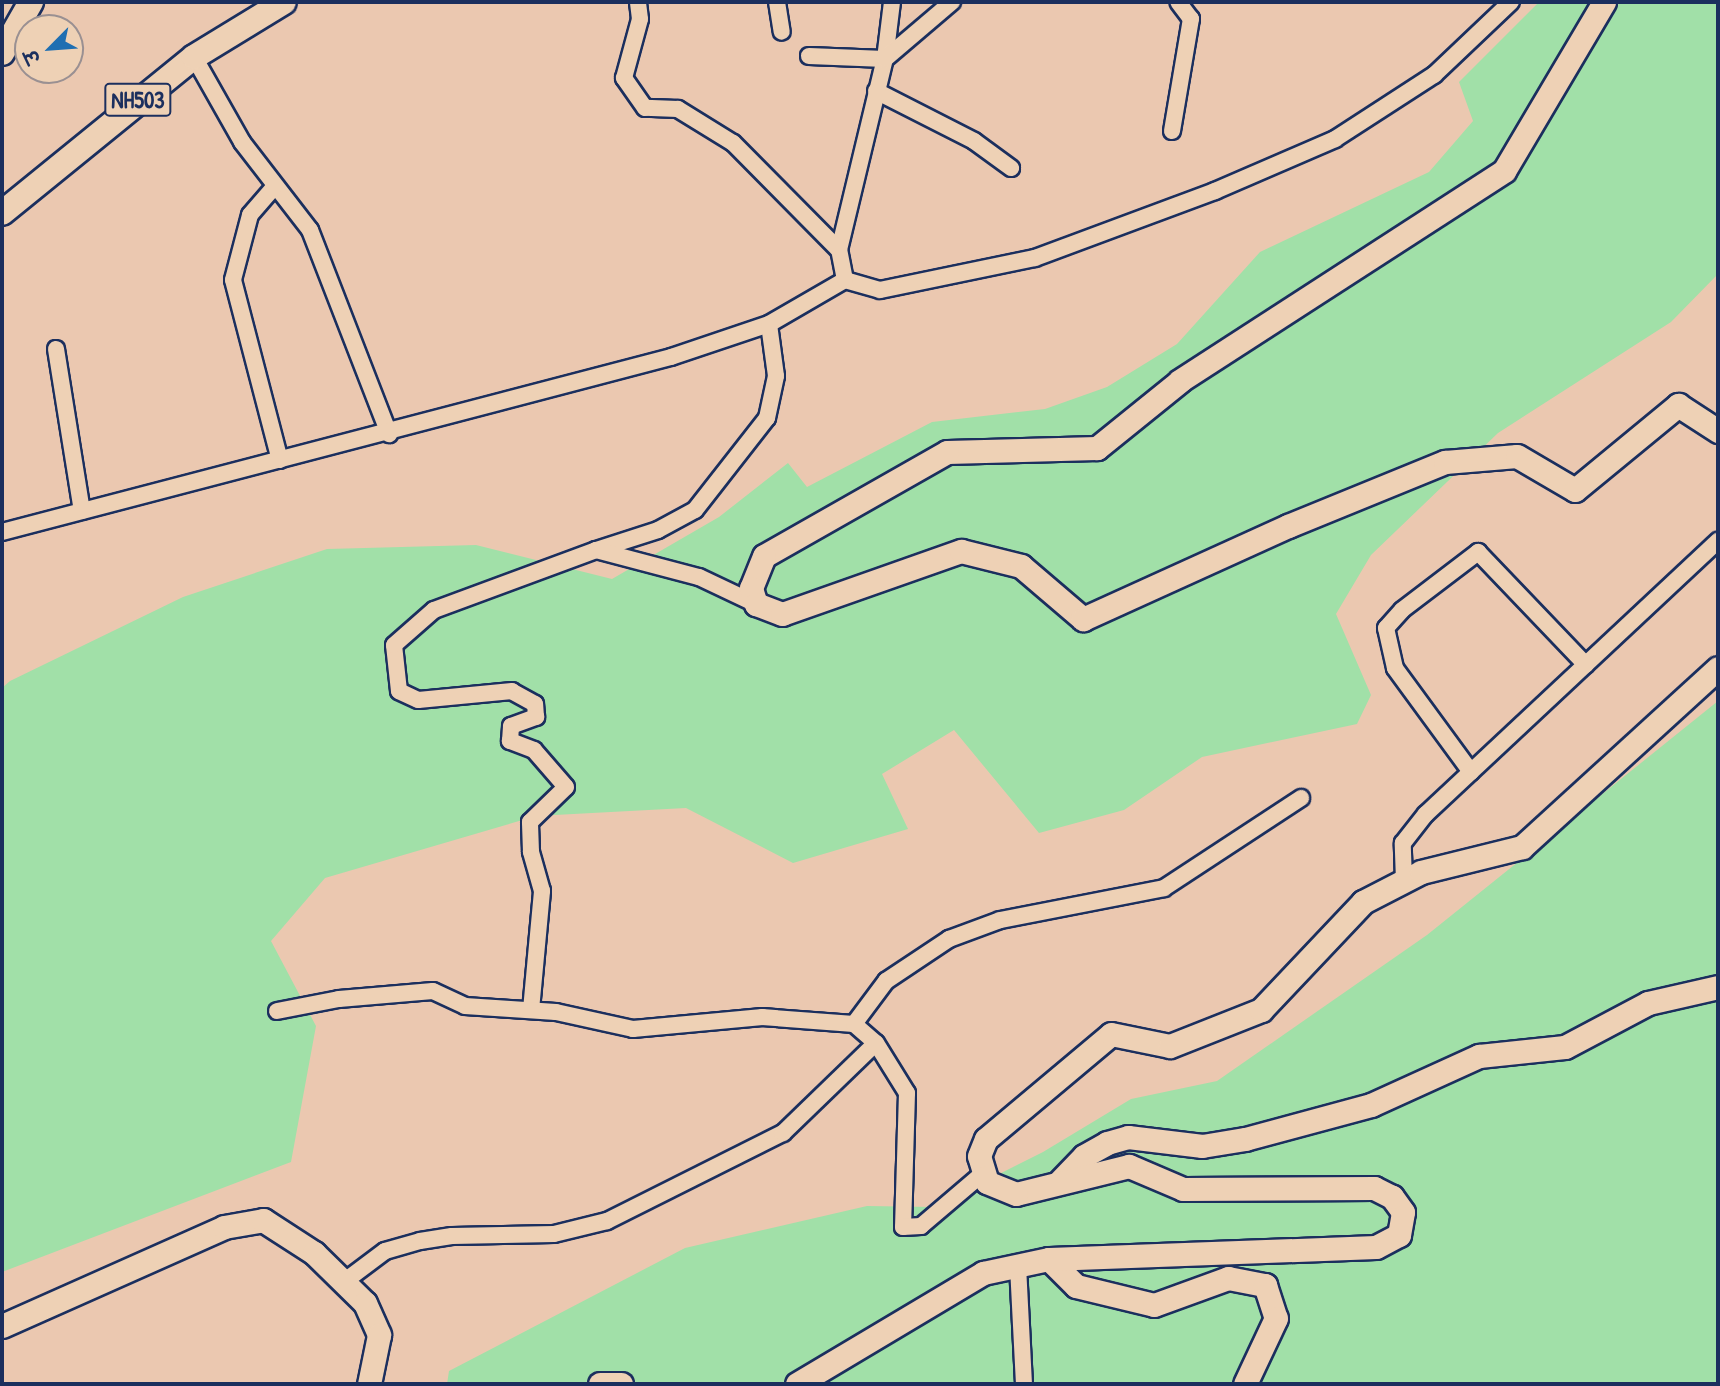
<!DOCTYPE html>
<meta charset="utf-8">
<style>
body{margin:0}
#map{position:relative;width:1720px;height:1386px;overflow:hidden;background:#ebc8b0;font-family:"Patrick Hand","Playpen Sans Deva",sans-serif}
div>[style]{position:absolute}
.green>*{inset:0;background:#a1e0a8}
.roads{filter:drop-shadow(2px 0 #1b2f5e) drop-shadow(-2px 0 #1b2f5e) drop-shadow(0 2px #1b2f5e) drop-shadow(0 -2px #1b2f5e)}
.street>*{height:16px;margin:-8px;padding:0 8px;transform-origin:8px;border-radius:8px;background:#eed1b5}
.secondary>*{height:23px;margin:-11.5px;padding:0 11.5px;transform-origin:11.5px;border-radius:11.5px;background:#eed1b5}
.primary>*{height:24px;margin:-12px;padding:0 12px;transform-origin:12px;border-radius:12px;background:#eed1b5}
span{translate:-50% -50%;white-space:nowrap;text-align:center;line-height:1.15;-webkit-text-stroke:6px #eed1b5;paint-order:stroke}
.shield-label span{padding:2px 5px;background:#eed1b5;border:2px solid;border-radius:5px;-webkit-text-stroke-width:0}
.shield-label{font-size:23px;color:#1b2f5e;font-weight:700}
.frame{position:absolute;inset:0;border:4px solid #1b2f5e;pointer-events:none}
.north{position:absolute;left:14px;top:14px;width:70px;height:70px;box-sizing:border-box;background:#eed1b5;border:2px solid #9a9092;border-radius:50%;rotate:245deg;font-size:19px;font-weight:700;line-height:28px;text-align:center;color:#1b2f5e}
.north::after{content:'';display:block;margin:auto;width:24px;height:32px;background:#1f6fb2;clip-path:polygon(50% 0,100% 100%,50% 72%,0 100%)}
</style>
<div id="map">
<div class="green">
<i style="clip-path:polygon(1539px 2px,1718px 2px,1718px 274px,1671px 322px,1498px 433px,1371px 555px,1336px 614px,1371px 695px,1357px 724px,1202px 757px,1124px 810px,1039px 833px,954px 730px,882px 774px,908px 829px,793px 863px,686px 808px,536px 816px,325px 878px,271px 941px,316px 1026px,291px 1162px,2px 1272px,2px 688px,10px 681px,183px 597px,327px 549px,476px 545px,612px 579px,719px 517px,788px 463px,807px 487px,932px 422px,1045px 409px,1107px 387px,1177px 344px,1260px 252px,1429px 172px,1473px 121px,1459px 82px)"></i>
<i style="clip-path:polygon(1718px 701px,1718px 1384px,447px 1384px,449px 1371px,685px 1248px,867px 1206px,934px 1207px,1043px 1152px,1131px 1099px,1217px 1081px,1427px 935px)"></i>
</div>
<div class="roads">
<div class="street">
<i style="left:777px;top:2px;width:30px;rotate:81deg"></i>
<i style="left:809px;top:56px;width:76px;rotate:2.3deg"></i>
<i style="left:885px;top:59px;width:57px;rotate:-83deg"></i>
<i style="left:194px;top:57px;width:98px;rotate:60.5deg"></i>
<i style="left:242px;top:142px;width:111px;rotate:52.3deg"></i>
<i style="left:310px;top:230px;width:219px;rotate:68.8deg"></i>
<i style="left:876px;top:91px;width:110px;rotate:27deg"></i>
<i style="left:974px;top:141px;width:46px;rotate:36.1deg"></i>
<i style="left:1172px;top:131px;width:114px;rotate:-80.4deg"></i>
<i style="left:1191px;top:19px;width:21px;rotate:-127deg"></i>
<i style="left:275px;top:186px;width:38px;rotate:131deg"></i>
<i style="left:250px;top:215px;width:67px;rotate:104.7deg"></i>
<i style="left:233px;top:280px;width:186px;rotate:75.4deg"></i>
<i style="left:839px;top:250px;width:196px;rotate:-76.5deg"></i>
<i style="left:885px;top:59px;width:88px;rotate:-40.4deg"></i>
<i style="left:845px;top:280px;width:36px;rotate:16deg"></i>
<i style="left:880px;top:290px;width:158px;rotate:-11.7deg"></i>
<i style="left:1035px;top:258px;width:192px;rotate:-20.4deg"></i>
<i style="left:1215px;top:191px;width:131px;rotate:-23.4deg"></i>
<i style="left:1335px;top:139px;width:118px;rotate:-32.9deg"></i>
<i style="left:1434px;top:75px;width:106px;rotate:-43.5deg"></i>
<i style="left:56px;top:349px;width:164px;rotate:80.9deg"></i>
<i style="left:2px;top:532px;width:692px;rotate:-14.66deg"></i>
<i style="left:671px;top:357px;width:103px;rotate:-18.6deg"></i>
<i style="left:769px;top:324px;width:88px;rotate:-30.1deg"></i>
<i style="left:845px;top:280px;width:31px;rotate:-101deg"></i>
<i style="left:839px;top:250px;width:151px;rotate:-134.7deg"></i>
<i style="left:733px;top:143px;width:65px;rotate:-148.3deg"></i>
<i style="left:678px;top:109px;width:33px;rotate:-178deg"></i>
<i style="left:645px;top:108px;width:37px;rotate:-125deg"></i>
<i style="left:624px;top:78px;width:61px;rotate:-74.8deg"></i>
<i style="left:640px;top:19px;width:17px;rotate:-97deg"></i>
<i style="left:596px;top:550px;width:65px;rotate:-17.9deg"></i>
<i style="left:658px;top:530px;width:42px;rotate:-28.4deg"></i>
<i style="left:695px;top:510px;width:117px;rotate:-52deg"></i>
<i style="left:767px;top:418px;width:43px;rotate:-77.9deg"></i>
<i style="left:776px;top:376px;width:52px;rotate:-97.7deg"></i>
<i style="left:1471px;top:772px;width:129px;rotate:-126.2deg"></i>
<i style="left:1395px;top:668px;width:41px;rotate:-102.7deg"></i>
<i style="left:1386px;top:628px;width:24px;rotate:-48deg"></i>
<i style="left:1402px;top:610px;width:96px;rotate:-37.3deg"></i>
<i style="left:1478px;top:552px;width:156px;rotate:46.3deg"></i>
<i style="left:1404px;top:881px;width:38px;rotate:-92deg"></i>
<i style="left:1403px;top:843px;width:37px;rotate:-52deg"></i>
<i style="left:1426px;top:814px;width:400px;rotate:-43.1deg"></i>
<i style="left:531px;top:1010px;width:120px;rotate:-84.7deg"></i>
<i style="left:542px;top:891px;width:41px;rotate:-105.8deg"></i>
<i style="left:531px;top:852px;width:30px;rotate:-92deg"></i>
<i style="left:530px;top:822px;width:50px;rotate:-44.2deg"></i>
<i style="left:566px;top:787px;width:49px;rotate:-130.9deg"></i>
<i style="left:534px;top:750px;width:26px;rotate:-159deg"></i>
<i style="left:510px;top:741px;width:15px;rotate:-86deg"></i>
<i style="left:511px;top:726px;width:27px;rotate:-20deg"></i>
<i style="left:536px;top:717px;width:13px;rotate:-94deg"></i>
<i style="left:535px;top:704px;width:26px;rotate:-151deg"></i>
<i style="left:512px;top:691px;width:94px;rotate:174.5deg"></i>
<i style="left:418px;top:700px;width:21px;rotate:-155deg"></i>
<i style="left:399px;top:691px;width:46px;rotate:-96.2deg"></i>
<i style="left:394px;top:645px;width:53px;rotate:-41.2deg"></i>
<i style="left:434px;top:610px;width:173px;rotate:-20.3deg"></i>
<i style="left:596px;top:550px;width:106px;rotate:14.7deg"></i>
<i style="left:699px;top:577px;width:63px;rotate:25.3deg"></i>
<i style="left:277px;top:1011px;width:63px;rotate:-11deg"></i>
<i style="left:339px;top:999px;width:94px;rotate:-4.9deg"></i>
<i style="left:433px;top:991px;width:35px;rotate:25deg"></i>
<i style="left:465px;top:1006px;width:91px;rotate:3.8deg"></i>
<i style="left:556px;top:1012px;width:79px;rotate:12.4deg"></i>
<i style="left:633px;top:1029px;width:130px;rotate:-5.3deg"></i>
<i style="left:762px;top:1017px;width:92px;rotate:4.4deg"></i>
<i style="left:854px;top:1024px;width:29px;rotate:41deg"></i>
<i style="left:876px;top:1043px;width:59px;rotate:58.2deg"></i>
<i style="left:907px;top:1093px;width:134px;rotate:91.7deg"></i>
<i style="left:903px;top:1227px;width:18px;rotate:-3deg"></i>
<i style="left:921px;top:1226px;width:80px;rotate:-40.4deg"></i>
<i style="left:854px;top:1024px;width:54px;rotate:-53.3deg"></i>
<i style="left:886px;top:981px;width:76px;rotate:-33.7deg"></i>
<i style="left:949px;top:939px;width:54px;rotate:-20.4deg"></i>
<i style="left:1000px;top:920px;width:167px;rotate:-11deg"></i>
<i style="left:1164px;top:888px;width:164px;rotate:-33.3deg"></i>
<i style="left:1018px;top:1266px;width:118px;rotate:87.1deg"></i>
<i style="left:345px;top:1281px;width:50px;rotate:-36.9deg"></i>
<i style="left:385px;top:1251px;width:36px;rotate:-16deg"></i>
<i style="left:420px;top:1241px;width:32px;rotate:-9deg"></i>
<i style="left:452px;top:1236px;width:102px;rotate:-1.1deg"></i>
<i style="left:554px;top:1234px;width:55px;rotate:-13.8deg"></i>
<i style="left:607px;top:1221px;width:197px;rotate:-26.6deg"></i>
<i style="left:783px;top:1133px;width:129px;rotate:-44.1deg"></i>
</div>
<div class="secondary">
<i style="left:1604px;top:2px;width:196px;rotate:120.6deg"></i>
<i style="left:1504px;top:171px;width:386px;rotate:147.1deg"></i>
<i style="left:1180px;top:381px;width:107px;rotate:141.1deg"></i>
<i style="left:1097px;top:448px;width:150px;rotate:178.5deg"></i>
<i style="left:947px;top:452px;width:210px;rotate:150.4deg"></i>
<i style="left:764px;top:556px;width:35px;rotate:112deg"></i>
<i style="left:751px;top:588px;width:17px;rotate:73deg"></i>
<i style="left:756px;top:604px;width:28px;rotate:21deg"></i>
<i style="left:782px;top:614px;width:190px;rotate:-19.4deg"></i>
<i style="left:961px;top:551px;width:62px;rotate:14deg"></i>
<i style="left:1021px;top:566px;width:82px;rotate:40.5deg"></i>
<i style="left:1083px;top:619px;width:225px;rotate:-24.4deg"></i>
<i style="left:1288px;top:526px;width:170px;rotate:-22.2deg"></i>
<i style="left:1445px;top:462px;width:72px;rotate:-4.8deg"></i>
<i style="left:1517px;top:456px;width:67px;rotate:30.4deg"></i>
<i style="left:1575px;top:490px;width:134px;rotate:-39.5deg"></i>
<i style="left:1678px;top:405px;width:48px;rotate:33deg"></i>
<i style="left:1061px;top:1180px;width:33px;rotate:-46deg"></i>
<i style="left:1084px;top:1156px;width:26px;rotate:-29deg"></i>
<i style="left:1107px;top:1143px;width:22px;rotate:-16deg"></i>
<i style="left:1128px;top:1137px;width:75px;rotate:6.9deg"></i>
<i style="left:1202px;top:1146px;width:44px;rotate:-9.2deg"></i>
<i style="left:1245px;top:1139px;width:131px;rotate:-15.1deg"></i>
<i style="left:1371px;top:1105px;width:119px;rotate:-24.4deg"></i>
<i style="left:1479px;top:1056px;width:86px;rotate:-6deg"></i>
<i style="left:1565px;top:1047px;width:94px;rotate:-27.9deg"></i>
<i style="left:1648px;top:1003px;width:72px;rotate:-12.9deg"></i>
<i style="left:1049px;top:1259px;width:38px;rotate:45deg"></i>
<i style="left:1076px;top:1286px;width:80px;rotate:13.7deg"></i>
<i style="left:1154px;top:1305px;width:79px;rotate:-20deg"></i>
<i style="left:1228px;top:1278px;width:38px;rotate:11deg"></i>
<i style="left:1265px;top:1285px;width:35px;rotate:72deg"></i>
<i style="left:1276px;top:1318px;width:73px;rotate:115.2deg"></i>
<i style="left:2px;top:1326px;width:243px;rotate:-24deg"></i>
<i style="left:224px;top:1227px;width:40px;rotate:-10deg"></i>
<i style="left:263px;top:1220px;width:61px;rotate:32.9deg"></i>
<i style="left:314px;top:1253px;width:71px;rotate:44.4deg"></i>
<i style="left:365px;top:1303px;width:35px;rotate:66deg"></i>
<i style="left:379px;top:1335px;width:50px;rotate:101.5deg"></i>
<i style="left:600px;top:1384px;width:21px"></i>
<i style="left:797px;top:1384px;width:217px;rotate:-30.8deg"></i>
<i style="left:983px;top:1273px;width:67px;rotate:-12deg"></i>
<i style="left:1049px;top:1259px;width:327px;rotate:-2.1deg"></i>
<i style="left:1376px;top:1247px;width:26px;rotate:-28deg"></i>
<i style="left:1399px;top:1235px;width:23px;rotate:-80deg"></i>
<i style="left:1403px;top:1212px;width:19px;rotate:-126deg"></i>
<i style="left:1392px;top:1197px;width:20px;rotate:-153deg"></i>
<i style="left:1374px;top:1188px;width:191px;rotate:179.7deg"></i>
<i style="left:1183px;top:1189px;width:59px;rotate:-156.9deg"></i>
<i style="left:1129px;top:1166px;width:116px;rotate:166.1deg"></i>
<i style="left:1016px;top:1194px;width:31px;rotate:-158deg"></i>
<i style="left:987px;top:1182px;width:27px;rotate:-107deg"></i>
<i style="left:979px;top:1156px;width:18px;rotate:-68deg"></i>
<i style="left:986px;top:1139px;width:163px;rotate:-40deg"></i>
<i style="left:1111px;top:1034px;width:60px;rotate:11.5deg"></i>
<i style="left:1170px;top:1046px;width:98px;rotate:-21.6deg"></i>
<i style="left:1261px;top:1010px;width:149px;rotate:-46.6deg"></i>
<i style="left:1363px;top:902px;width:65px;rotate:-27.3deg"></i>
<i style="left:1421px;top:872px;width:104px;rotate:-13.9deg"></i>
<i style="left:1522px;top:847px;width:265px;rotate:-42.4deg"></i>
</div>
<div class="primary">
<i style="left:2px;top:53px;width:59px;rotate:-60.4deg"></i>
<i style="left:2px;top:213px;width:247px;rotate:-39.1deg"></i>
<i style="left:194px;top:57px;width:105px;rotate:-31.4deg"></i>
</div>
</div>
<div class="shield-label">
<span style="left:138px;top:100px">NH503</span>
</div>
<div class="frame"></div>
<div class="north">उ</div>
</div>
